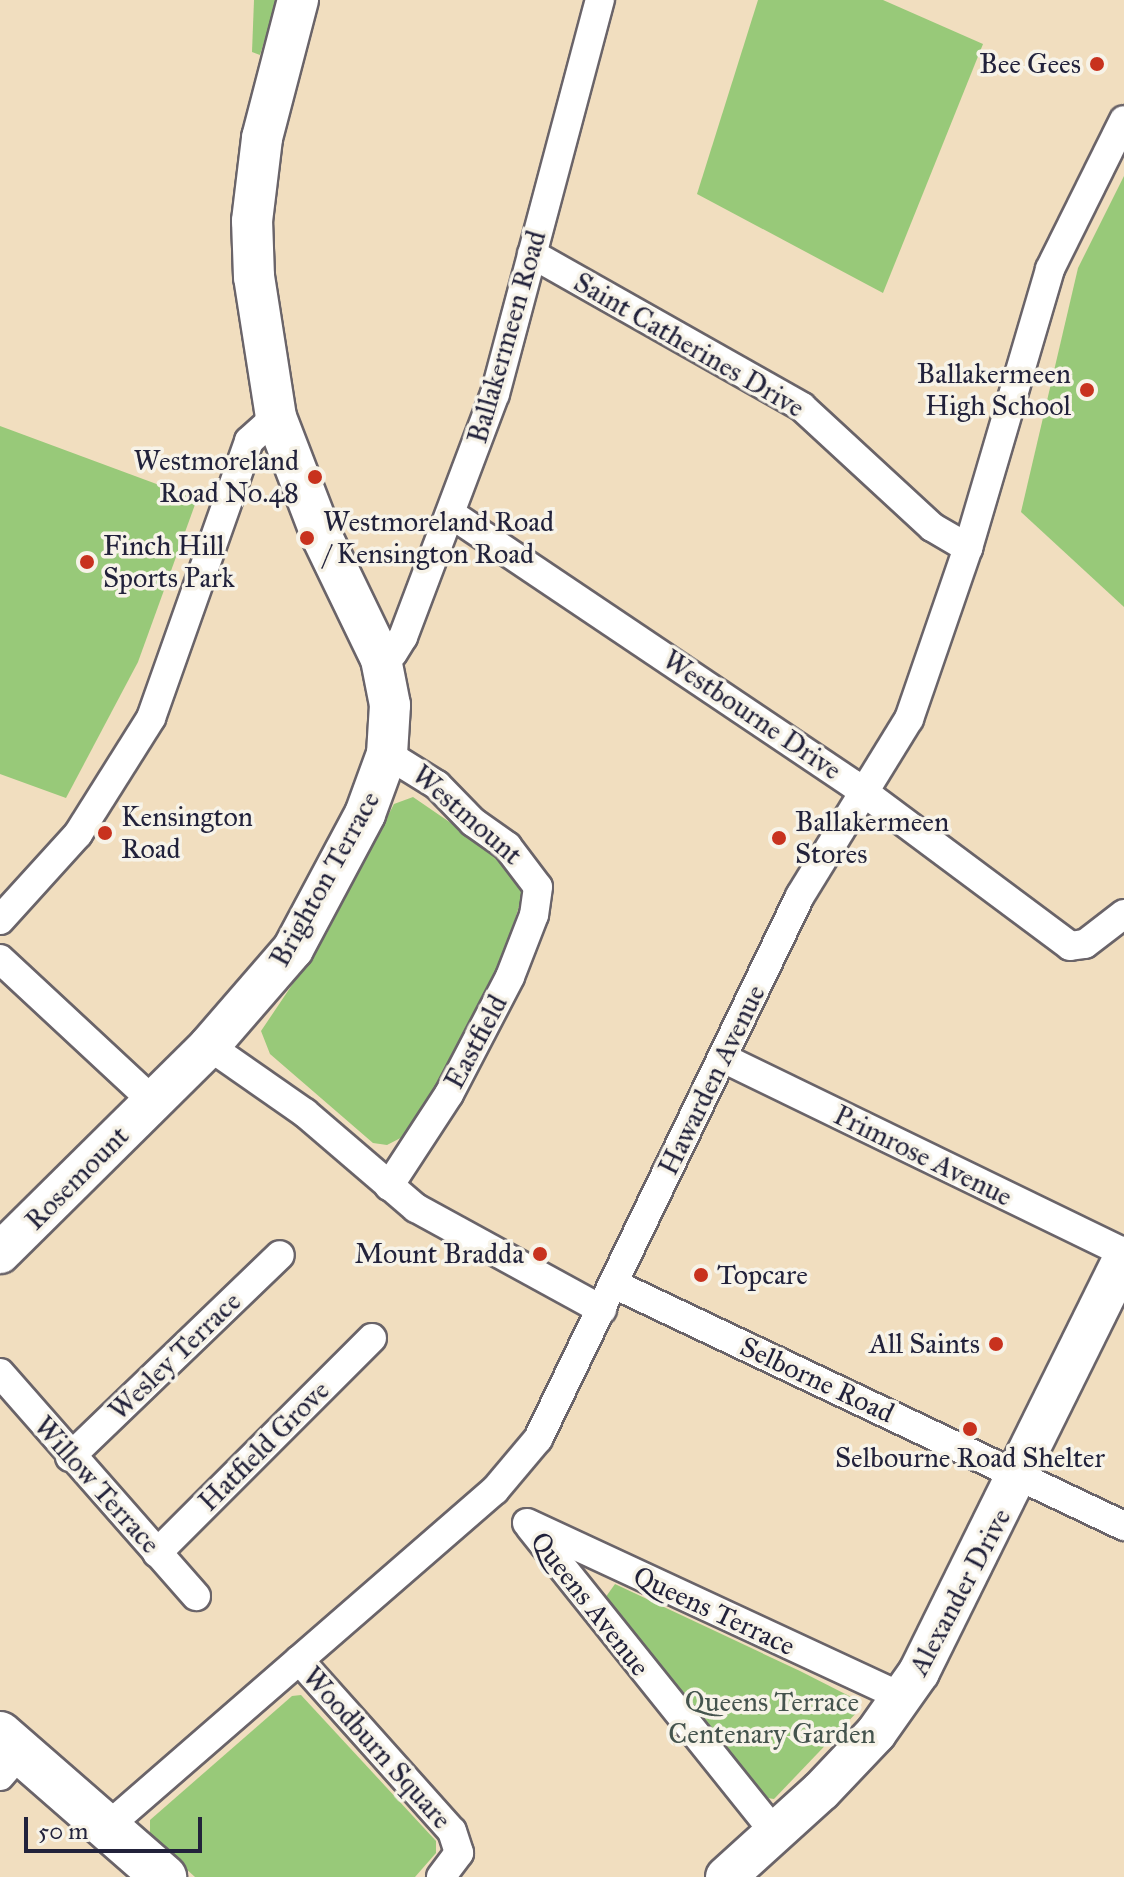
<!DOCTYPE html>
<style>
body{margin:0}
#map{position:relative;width:1124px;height:1877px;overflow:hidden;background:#f1debf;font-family:"IM FELL Great Primer",serif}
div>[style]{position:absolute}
.green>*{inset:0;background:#98c979}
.roads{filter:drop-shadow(2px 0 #6a6469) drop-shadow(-2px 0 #6a6469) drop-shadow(0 2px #6a6469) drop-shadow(0 -2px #6a6469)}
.street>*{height:28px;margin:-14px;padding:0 14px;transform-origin:14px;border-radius:14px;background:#fff}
.secondary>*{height:40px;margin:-20px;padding:0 20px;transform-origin:20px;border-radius:20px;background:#fff}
.primary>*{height:44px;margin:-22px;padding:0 22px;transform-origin:22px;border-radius:22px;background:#fff}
.dots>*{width:22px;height:22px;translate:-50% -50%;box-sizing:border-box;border:4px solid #f7f3e8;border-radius:50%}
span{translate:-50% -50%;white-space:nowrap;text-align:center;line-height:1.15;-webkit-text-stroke:7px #f7f3e8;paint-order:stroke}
.poi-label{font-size:28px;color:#22223b}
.right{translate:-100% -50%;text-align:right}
.left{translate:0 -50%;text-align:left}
.street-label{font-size:28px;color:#22223b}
.park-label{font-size:28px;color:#45544e}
.scale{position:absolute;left:24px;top:1817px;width:178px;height:36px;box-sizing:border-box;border:4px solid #22223b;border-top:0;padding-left:10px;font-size:24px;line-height:28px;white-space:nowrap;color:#22223b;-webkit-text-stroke:6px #f7f3e8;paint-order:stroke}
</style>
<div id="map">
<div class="green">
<i style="clip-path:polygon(254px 0,277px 0,260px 55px,252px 52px)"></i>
<i style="clip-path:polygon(758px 0,883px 0,983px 44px,883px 293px,697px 194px)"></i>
<i style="clip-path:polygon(1124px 176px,1124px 607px,1021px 512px,1078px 268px)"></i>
<i style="clip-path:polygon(0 426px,197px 499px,138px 662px,66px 798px,0 774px)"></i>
<i style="clip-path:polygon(413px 797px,499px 856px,524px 891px,495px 981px,416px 1130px,387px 1145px,373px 1143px,270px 1054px,261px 1031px,327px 933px,394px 804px)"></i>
<i style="clip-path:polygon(615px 1584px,800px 1671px,859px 1701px,861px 1708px,774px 1799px,767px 1798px,605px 1598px)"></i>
<i style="clip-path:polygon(301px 1695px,436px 1841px,436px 1853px,415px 1877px,195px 1877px,150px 1836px,150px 1820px,292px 1696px)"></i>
</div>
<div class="roads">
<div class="street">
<i style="left:532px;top:254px;width:310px;rotate:29.5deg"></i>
<i style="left:802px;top:407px;width:177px;rotate:42.7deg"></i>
<i style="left:932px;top:527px;width:42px;rotate:30.3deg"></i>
<i style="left:451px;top:514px;width:484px;rotate:33.9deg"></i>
<i style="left:853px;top:784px;width:271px;rotate:36.7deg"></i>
<i style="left:1070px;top:946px;width:15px;rotate:-8deg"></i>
<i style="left:1085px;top:944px;width:49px;rotate:-37.6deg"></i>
<i style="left:381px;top:659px;width:13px;rotate:-27deg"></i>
<i style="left:393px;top:653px;width:19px;rotate:-58deg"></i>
<i style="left:403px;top:637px;width:260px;rotate:-69.3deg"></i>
<i style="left:495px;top:394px;width:408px;rotate:-75.1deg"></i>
<i style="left:387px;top:754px;width:59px;rotate:31.8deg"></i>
<i style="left:437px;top:785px;width:52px;rotate:45.8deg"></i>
<i style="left:473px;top:822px;width:42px;rotate:35.2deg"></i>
<i style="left:507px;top:846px;width:51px;rotate:52.9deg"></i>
<i style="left:538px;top:887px;width:28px;rotate:98deg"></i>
<i style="left:534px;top:915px;width:66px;rotate:111.2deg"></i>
<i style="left:510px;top:977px;width:132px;rotate:117.5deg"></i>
<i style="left:449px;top:1094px;width:110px;rotate:123.1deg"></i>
<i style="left:0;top:920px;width:116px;rotate:-47.8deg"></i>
<i style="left:78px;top:834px;width:137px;rotate:-57.8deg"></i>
<i style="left:151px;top:718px;width:294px;rotate:-70.5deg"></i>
<i style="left:249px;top:441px;width:36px;rotate:-42deg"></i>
<i style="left:0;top:959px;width:210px;rotate:42.9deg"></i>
<i style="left:209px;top:1046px;width:117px;rotate:34.9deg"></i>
<i style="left:305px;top:1113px;width:146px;rotate:40.6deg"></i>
<i style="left:416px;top:1208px;width:212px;rotate:28.7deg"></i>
<i style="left:723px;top:1058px;width:446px;rotate:25.9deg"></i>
<i style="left:614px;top:1284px;width:565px;rotate:25.38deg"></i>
<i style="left:0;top:1373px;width:297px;rotate:48.7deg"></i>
<i style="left:70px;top:1457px;width:291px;rotate:-43.9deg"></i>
<i style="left:527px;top:1523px;width:413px;rotate:24.9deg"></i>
<i style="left:530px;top:1527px;width:392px;rotate:51.3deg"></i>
<i style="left:157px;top:1553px;width:304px;rotate:-45deg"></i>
<i style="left:299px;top:1660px;width:229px;rotate:48.2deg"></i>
<i style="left:452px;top:1831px;width:23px;rotate:72deg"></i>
<i style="left:459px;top:1853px;width:30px;rotate:127deg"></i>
<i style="left:0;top:1776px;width:30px;rotate:-49deg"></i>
<i style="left:107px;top:1827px;width:514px;rotate:-40.98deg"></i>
<i style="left:495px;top:1490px;width:67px;rotate:-49.9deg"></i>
<i style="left:538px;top:1439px;width:603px;rotate:-64.24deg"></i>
<i style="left:800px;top:896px;width:208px;rotate:-58.4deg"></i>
<i style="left:909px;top:719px;width:181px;rotate:-71deg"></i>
<i style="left:968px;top:548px;width:291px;rotate:-73.6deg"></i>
<i style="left:1050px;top:269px;width:166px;rotate:-63.6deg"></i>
</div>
<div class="secondary">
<i style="left:0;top:1253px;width:294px;rotate:-44.7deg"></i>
<i style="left:209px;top:1046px;width:128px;rotate:-49.1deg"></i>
<i style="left:293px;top:949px;width:153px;rotate:-61.9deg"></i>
<i style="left:365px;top:814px;width:64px;rotate:-69.9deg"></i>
<i style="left:387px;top:754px;width:49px;rotate:-86.5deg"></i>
<i style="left:390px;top:705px;width:47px;rotate:-101.1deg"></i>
<i style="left:381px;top:659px;width:136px;rotate:-115.8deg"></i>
<i style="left:322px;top:537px;width:129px;rotate:-111deg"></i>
<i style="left:276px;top:417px;width:142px;rotate:-98.9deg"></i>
<i style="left:254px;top:277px;width:56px;rotate:-92deg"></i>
<i style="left:252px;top:221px;width:84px;rotate:-83.1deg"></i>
<i style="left:262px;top:138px;width:143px;rotate:-75.4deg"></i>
<i style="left:726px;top:1877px;width:128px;rotate:-42.2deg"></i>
<i style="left:821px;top:1791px;width:80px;rotate:-46.5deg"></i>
<i style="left:876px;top:1733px;width:75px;rotate:-54.8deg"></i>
<i style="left:919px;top:1672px;width:463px;rotate:-63.7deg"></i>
</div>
<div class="primary">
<i style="left:0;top:1734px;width:218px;rotate:41.1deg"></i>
</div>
</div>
<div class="dots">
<i style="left:1097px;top:64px;background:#c8321e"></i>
<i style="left:1087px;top:390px;background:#c8321e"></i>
<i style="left:315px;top:477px;background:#c8321e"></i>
<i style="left:307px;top:538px;background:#c8321e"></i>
<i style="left:87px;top:562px;background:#c8321e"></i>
<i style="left:105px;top:833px;background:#c8321e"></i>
<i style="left:779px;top:838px;background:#c8321e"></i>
<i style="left:540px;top:1254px;background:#c8321e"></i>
<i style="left:701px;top:1275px;background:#c8321e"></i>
<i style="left:996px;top:1344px;background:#c8321e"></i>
<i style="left:970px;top:1429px;background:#c8321e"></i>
</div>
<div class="poi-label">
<span class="right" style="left:1081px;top:64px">Bee Gees</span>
<span class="right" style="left:1071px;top:390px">Ballakermeen<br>High School</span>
<span class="right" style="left:299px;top:477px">Westmoreland<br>Road No.48</span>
<span class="left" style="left:323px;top:538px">Westmoreland Road<br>/ Kensington Road</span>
<span class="left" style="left:103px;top:562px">Finch Hill<br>Sports Park</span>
<span class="left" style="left:121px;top:833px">Kensington<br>Road</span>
<span class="left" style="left:795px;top:838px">Ballakermeen<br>Stores</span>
<span class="right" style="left:524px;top:1254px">Mount Bradda</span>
<span class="left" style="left:717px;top:1275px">Topcare</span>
<span class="right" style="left:980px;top:1344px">All Saints</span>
<span style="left:970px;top:1458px">Selbourne Road Shelter</span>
</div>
<div class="street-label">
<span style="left:507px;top:337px;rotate:-74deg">Ballakermeen Road</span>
<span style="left:689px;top:345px;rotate:30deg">Saint Catherines Drive</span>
<span style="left:752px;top:715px;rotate:34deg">Westbourne Drive</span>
<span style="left:467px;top:815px;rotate:41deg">Westmount</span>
<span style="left:325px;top:879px;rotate:-61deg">Brighton Terrace</span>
<span style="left:476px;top:1042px;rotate:-62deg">Eastfield</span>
<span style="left:712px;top:1080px;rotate:-64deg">Hawarden Avenue</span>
<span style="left:923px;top:1156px;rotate:26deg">Primrose Avenue</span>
<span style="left:77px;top:1178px;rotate:-45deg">Rosemount</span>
<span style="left:175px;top:1356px;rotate:-44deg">Wesley Terrace</span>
<span style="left:817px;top:1380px;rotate:25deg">Selborne Road</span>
<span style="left:264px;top:1446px;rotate:-45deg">Hatfield Grove</span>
<span style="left:97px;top:1485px;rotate:48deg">Willow Terrace</span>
<span style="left:960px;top:1592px;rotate:-62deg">Alexander Drive</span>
<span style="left:590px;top:1604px;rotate:52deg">Queens Avenue</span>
<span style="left:714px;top:1611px;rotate:25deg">Queens Terrace</span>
<span style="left:377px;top:1748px;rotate:48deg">Woodburn Square</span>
</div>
<div class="park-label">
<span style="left:772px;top:1718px">Queens Terrace<br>Centenary Garden</span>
</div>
<div class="scale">50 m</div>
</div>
